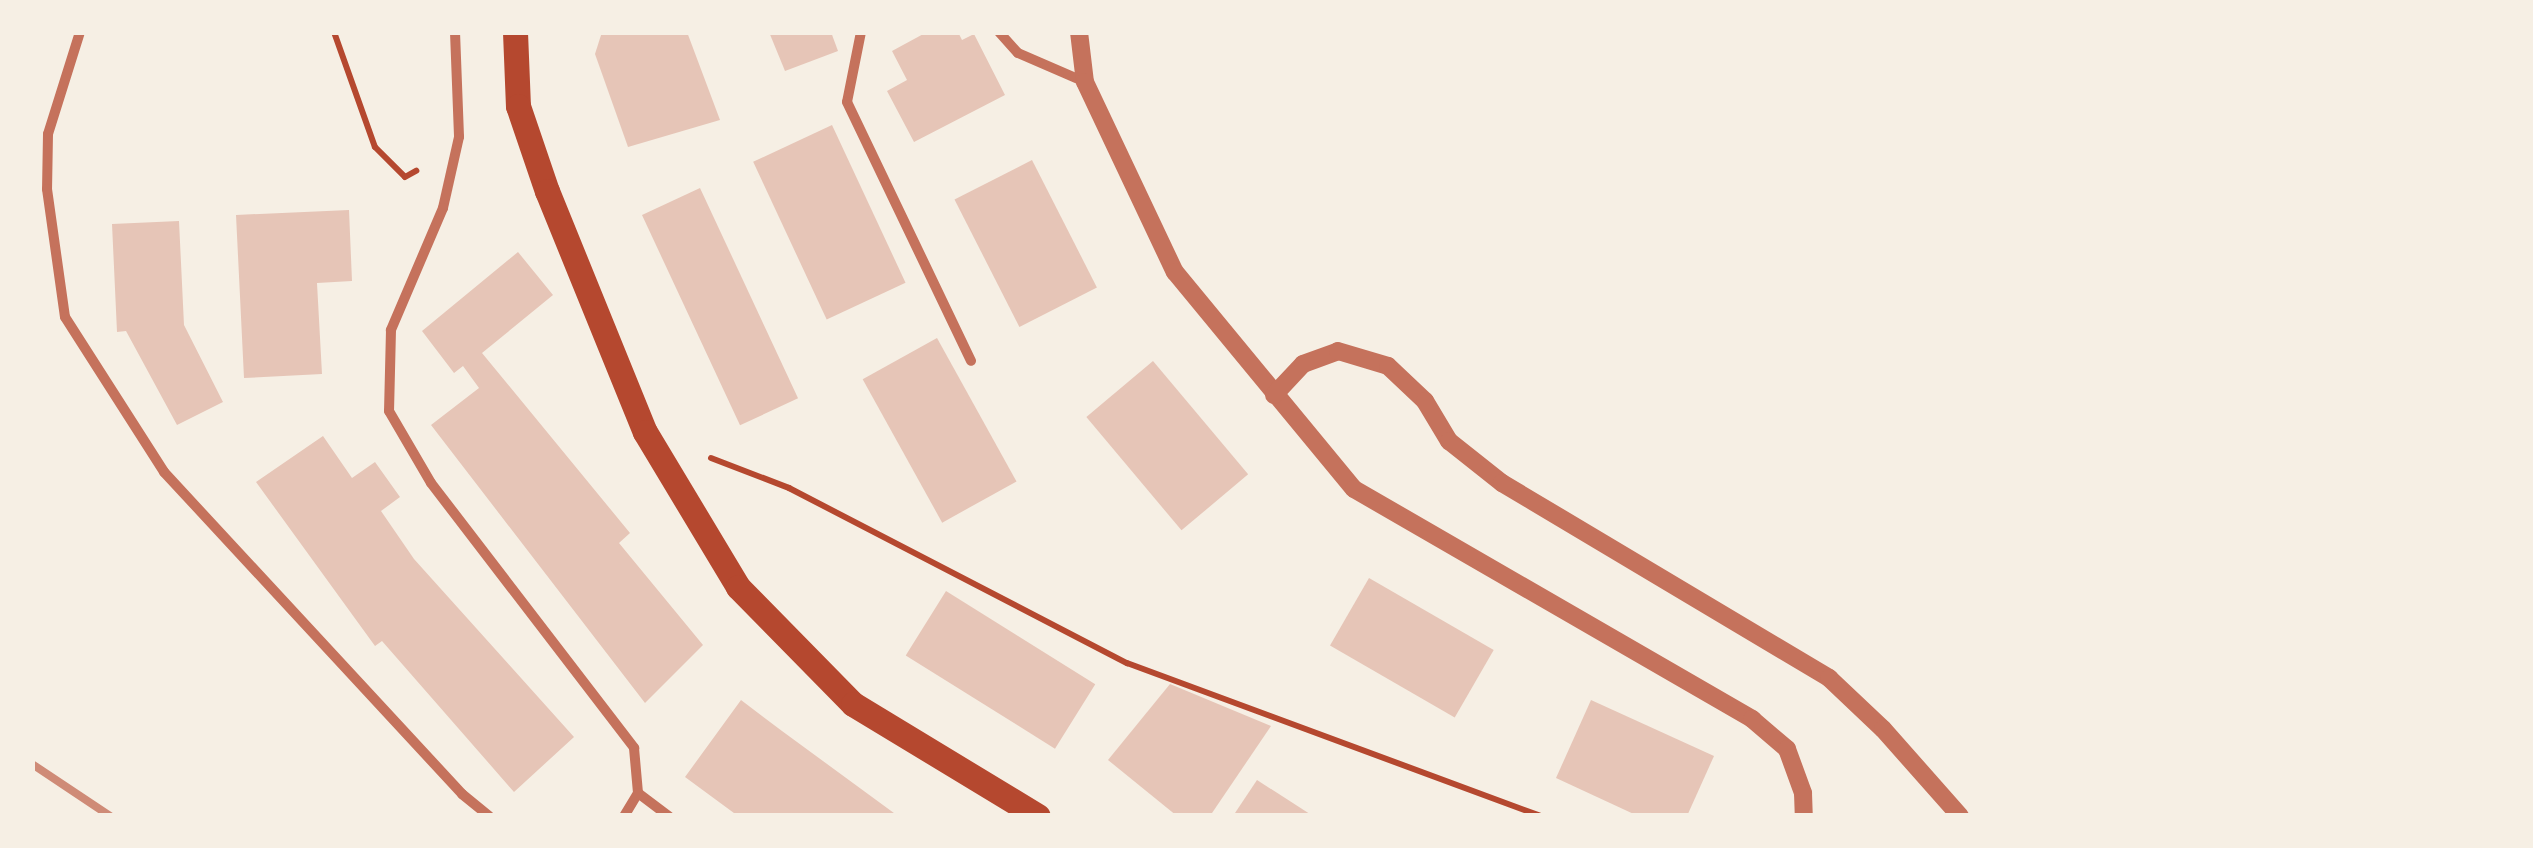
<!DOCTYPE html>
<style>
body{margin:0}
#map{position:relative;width:2533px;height:848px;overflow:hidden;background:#f6efe4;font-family:Quicksand,sans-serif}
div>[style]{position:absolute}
.building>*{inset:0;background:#e6c5b7;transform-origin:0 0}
.path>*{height:6px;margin:-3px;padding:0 3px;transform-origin:3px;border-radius:3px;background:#b5482f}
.minor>*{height:10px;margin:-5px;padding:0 5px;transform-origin:5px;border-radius:5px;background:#c5725c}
.tertiary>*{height:18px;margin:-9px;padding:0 9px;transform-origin:9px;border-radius:9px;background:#c5725c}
.primary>*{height:25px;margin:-12.5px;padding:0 12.5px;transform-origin:12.5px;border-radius:12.5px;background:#b5482f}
.rail>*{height:8px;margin:-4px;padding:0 4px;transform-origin:4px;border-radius:4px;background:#cf8b77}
span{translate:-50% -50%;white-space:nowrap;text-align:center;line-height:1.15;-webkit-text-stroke:10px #f6efe4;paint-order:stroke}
.frame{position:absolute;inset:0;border:35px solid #f6efe4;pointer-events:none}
</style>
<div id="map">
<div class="building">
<i style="clip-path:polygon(602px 32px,687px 32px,720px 120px,628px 147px,595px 54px)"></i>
<i style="clip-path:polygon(769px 32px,831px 32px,838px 51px,785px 71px)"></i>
<i style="clip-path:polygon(927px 32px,958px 32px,962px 40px,974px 34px,1005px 95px,914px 142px,887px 91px,907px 80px,892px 51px)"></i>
<i style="left:832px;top:125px;width:174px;height:87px;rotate:65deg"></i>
<i style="left:1032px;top:160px;width:143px;height:87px;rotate:63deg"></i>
<i style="left:700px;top:188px;width:232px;height:64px;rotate:65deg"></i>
<i style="clip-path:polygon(349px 210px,352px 281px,317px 283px,322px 374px,244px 378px,236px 215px)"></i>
<i style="clip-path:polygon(179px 221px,184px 325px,223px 402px,177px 425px,126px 331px,117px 332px,112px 224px)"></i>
<i style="clip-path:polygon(518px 252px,553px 295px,482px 353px,630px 533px,619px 543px,703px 645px,645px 703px,431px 425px,479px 388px,463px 366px,454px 373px,422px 331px)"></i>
<i style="left:937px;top:338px;width:164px;height:85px;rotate:61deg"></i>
<i style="left:1153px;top:361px;width:148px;height:87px;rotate:50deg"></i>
<i style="clip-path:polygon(323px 436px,352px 478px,375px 462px,400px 497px,381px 511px,414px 559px,574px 737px,514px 792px,382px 641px,375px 646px,256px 482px)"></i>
<i style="left:1369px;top:578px;width:144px;height:78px;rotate:30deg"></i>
<i style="left:946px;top:591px;width:176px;height:76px;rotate:32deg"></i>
<i style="clip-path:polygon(1170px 684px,1271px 726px,1210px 816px,1177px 816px,1108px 760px)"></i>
<i style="clip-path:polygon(741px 700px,782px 731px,898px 816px,738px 816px,685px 777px)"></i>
<i style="clip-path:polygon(1591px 700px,1714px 756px,1687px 816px,1638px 816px,1556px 778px)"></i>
<i style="clip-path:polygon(1257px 780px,1313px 816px,1233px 816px)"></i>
</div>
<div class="path">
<i style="left:334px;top:32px;width:122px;rotate:70.4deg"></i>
<i style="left:375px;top:147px;width:42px;rotate:45deg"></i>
<i style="left:405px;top:177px;width:13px;rotate:-29deg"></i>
<i style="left:711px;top:458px;width:84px;rotate:21deg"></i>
<i style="left:789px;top:488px;width:381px;rotate:27.4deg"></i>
<i style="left:1127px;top:663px;width:440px;rotate:20.3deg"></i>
</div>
<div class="minor">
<i style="left:80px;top:32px;width:107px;rotate:107.4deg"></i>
<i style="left:48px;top:134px;width:55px;rotate:91deg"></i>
<i style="left:47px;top:189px;width:129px;rotate:82deg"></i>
<i style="left:65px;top:317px;width:184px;rotate:57.4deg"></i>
<i style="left:164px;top:472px;width:439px;rotate:47.2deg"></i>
<i style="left:462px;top:794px;width:35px;rotate:39deg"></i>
<i style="left:455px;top:32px;width:105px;rotate:87.8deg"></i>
<i style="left:459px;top:137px;width:73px;rotate:102.7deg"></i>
<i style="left:443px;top:208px;width:133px;rotate:113.1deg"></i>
<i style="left:391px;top:330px;width:81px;rotate:91.4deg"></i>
<i style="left:389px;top:411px;width:83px;rotate:59.7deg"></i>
<i style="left:431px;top:483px;width:334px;rotate:52.5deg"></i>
<i style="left:634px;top:748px;width:45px;rotate:84.9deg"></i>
<i style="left:638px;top:793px;width:27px;rotate:121deg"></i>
<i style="left:861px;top:32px;width:71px;rotate:101.3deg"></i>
<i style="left:847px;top:102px;width:287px;rotate:64.4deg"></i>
<i style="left:999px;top:32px;width:28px;rotate:48deg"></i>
<i style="left:1018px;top:53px;width:73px;rotate:23.4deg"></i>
<i style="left:638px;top:793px;width:39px;rotate:37deg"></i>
</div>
<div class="tertiary">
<i style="left:1079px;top:32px;width:50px;rotate:83.2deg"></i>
<i style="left:1085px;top:82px;width:210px;rotate:64.7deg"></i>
<i style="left:1175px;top:272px;width:281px;rotate:50.5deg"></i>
<i style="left:1354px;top:489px;width:460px;rotate:30deg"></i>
<i style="left:1752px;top:719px;width:46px;rotate:40.6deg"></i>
<i style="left:1787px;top:749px;width:47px;rotate:70deg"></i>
<i style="left:1803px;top:793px;width:23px;rotate:88deg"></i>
<i style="left:1274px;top:395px;width:42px;rotate:-46.9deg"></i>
<i style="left:1303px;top:364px;width:37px;rotate:-20deg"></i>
<i style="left:1338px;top:351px;width:52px;rotate:16.7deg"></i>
<i style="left:1388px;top:366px;width:51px;rotate:43.4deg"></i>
<i style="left:1425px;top:401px;width:47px;rotate:59deg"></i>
<i style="left:1449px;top:441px;width:68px;rotate:38.4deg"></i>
<i style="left:1502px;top:483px;width:381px;rotate:30.8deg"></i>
<i style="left:1829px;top:678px;width:74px;rotate:43.4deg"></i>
<i style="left:1883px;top:729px;width:116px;rotate:48.5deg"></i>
</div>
<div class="primary">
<i style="left:515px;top:32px;width:74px;rotate:87.7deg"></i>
<i style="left:518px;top:106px;width:90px;rotate:71.2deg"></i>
<i style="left:547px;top:191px;width:260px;rotate:67.9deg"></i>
<i style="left:645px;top:432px;width:181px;rotate:59deg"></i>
<i style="left:738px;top:587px;width:164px;rotate:45.5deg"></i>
<i style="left:853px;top:704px;width:216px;rotate:31.2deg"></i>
</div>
<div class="rail">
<i style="left:32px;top:764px;width:94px;rotate:33.7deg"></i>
</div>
<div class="frame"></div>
</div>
